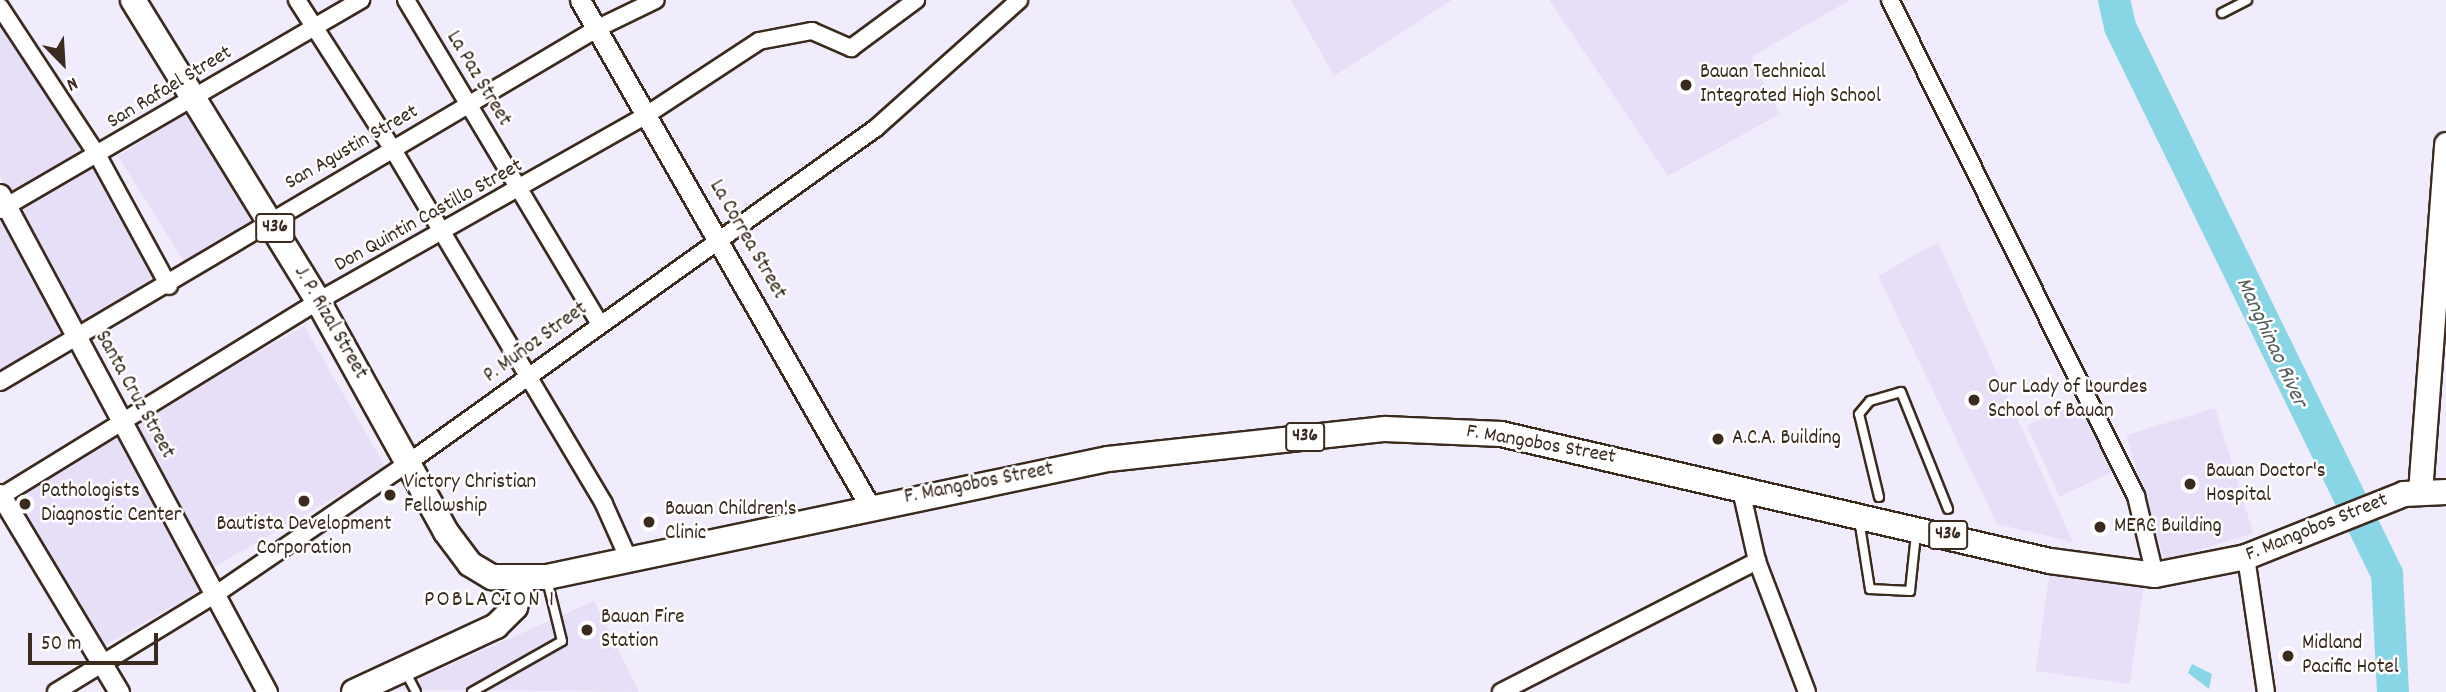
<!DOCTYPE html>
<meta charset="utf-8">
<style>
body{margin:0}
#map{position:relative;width:2446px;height:692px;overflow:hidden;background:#f1ecfb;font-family:Dekko,sans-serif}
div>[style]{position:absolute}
.built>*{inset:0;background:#e7dff8;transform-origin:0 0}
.water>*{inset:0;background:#88d6e5}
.river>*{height:32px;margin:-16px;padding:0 16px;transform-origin:16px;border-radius:16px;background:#88d6e5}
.roads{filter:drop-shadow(2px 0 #3b2a1e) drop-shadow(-2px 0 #3b2a1e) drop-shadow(0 2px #3b2a1e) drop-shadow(0 -2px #3b2a1e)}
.service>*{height:8px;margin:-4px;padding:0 4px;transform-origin:4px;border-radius:4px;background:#fff}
.minor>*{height:16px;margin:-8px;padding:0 8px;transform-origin:8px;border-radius:8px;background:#fff}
.tertiary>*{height:19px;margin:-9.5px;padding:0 9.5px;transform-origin:9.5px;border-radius:9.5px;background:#fff}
.secondary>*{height:23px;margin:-11.5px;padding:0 11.5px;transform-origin:11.5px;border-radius:11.5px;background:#fff}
.primary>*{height:24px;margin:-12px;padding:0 12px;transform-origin:12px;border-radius:12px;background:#fff}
.dots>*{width:19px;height:19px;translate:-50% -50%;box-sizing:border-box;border:4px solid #fff;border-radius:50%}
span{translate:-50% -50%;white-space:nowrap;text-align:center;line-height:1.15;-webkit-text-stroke:5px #fff;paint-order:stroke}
.shield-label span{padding:2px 5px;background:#fff;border:2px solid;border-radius:5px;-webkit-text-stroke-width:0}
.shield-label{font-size:19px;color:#3b2a1e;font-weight:700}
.poi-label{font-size:21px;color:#3b2a1e}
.left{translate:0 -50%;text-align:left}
.street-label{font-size:21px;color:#3b2a1e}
.water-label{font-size:23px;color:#525e5a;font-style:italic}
.neighbourhood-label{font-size:23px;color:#3b2a1e;letter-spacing:2px}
.north{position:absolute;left:28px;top:28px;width:70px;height:70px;-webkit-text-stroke:5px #fff;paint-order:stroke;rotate:156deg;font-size:19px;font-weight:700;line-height:28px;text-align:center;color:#3b2a1e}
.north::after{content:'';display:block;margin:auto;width:24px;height:32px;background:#3b2a1e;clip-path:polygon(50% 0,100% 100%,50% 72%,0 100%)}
.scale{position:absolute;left:28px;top:633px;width:130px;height:32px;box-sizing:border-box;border:4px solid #3b2a1e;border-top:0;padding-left:9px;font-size:21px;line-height:24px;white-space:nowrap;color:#3b2a1e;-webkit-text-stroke:5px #fff;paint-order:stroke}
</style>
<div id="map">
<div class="built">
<i style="clip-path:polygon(1291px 0,1452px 0,1334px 76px)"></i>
<i style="clip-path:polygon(1549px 0,1850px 0,1751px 57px,1780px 114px,1668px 176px)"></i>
<i style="clip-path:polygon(0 21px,88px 154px,10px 196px,0 176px)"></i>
<i style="left:190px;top:111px;width:130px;height:85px;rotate:58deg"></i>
<i style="left:95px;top:167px;width:132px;height:89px;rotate:61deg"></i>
<i style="clip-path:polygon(3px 217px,66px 336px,0 373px,0 219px)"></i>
<i style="clip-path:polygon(1938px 242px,2073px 542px,1997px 524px,1878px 276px)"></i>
<i style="left:304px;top:326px;width:164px;height:198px;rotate:60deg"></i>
<i style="left:2082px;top:400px;width:78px;height:61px;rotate:65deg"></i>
<i style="left:2215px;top:408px;width:131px;height:93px;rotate:73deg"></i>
<i style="left:121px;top:435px;width:174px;height:125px;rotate:60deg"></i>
<i style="left:2050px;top:570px;width:95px;height:102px;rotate:8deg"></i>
<i style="clip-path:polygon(594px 601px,639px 692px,396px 689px)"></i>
</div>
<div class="water">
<i style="clip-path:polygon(2192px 664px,2212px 674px,2209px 689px,2188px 673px)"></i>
</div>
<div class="river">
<i style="left:2114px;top:0;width:28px;rotate:77deg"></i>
<i style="left:2120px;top:27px;width:609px;rotate:63.98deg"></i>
<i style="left:2387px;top:574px;width:118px;rotate:87.1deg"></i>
</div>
<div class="roads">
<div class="service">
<i style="left:2222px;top:13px;width:28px;rotate:-27deg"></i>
<i style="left:1879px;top:497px;width:85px;rotate:-103.5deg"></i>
<i style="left:1859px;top:414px;width:17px;rotate:-50deg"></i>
<i style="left:1870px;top:401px;width:32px;rotate:-16deg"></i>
<i style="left:1901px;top:392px;width:126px;rotate:68.1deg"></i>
<i style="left:1859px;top:519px;width:71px;rotate:81.1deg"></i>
<i style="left:1870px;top:589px;width:40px;rotate:2.9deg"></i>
<i style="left:1910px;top:591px;width:57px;rotate:-84deg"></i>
<i style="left:406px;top:673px;width:21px;rotate:62deg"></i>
<i style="left:472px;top:692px;width:103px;rotate:-29.5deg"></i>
<i style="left:562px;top:641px;width:63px;rotate:-103.8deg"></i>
</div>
<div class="minor">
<i style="left:297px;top:0;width:176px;rotate:57.3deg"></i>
<i style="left:392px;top:148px;width:414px;rotate:59.2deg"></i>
<i style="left:604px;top:504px;width:61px;rotate:65.9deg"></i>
<i style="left:406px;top:0;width:376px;rotate:59.1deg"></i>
<i style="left:1890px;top:0;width:554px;rotate:63.62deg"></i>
<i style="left:2136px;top:496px;width:81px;rotate:76.5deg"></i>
<i style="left:0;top:7px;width:178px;rotate:56.7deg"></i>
<i style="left:98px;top:156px;width:148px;rotate:61.4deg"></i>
<i style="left:0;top:210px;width:418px;rotate:-30.2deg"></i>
<i style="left:0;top:382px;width:695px;rotate:-30.62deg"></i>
<i style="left:598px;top:28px;width:64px;rotate:-25.8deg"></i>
<i style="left:1741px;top:490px;width:73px;rotate:77.3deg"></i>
<i style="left:1757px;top:561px;width:140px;rotate:69.1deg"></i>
<i style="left:0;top:497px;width:374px;rotate:-31.6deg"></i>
<i style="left:318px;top:301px;width:379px;rotate:-29.5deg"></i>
<i style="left:648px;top:114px;width:133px;rotate:-33.3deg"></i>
<i style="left:759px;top:41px;width:54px;rotate:-10.7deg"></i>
<i style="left:812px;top:31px;width:43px;rotate:23.6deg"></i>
<i style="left:851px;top:48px;width:81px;rotate:-36.4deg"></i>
<i style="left:2246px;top:557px;width:136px;rotate:81.6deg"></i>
<i style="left:56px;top:692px;width:191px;rotate:-31.5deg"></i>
<i style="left:219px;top:592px;width:229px;rotate:-34.3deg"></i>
<i style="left:408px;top:463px;width:576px;rotate:-35.6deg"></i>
<i style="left:876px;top:128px;width:192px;rotate:-41.8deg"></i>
<i style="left:1501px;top:692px;width:288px;rotate:-27.1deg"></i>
</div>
<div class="tertiary">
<i style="left:580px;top:0;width:582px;rotate:60.22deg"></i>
<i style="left:0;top:194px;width:565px;rotate:61.8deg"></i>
<i style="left:0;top:494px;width:231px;rotate:59deg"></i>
</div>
<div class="secondary">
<i style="left:2420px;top:492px;width:349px;rotate:-85.7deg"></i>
</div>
<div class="primary">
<i style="left:133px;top:0;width:353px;rotate:58.4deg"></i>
<i style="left:318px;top:301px;width:264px;rotate:61deg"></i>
<i style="left:446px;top:532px;width:40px;rotate:53deg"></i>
<i style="left:470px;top:564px;width:26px;rotate:31deg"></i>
<i style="left:492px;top:577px;width:55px"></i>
<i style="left:547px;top:577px;width:573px;rotate:-11.88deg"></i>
<i style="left:1108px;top:459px;width:279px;rotate:-6.2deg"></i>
<i style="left:1385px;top:429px;width:116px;rotate:2.5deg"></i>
<i style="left:1501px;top:434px;width:563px;rotate:13.03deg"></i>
<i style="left:2050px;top:561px;width:106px;rotate:7.6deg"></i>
<i style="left:2155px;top:575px;width:93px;rotate:-11.2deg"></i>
<i style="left:2246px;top:557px;width:170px;rotate:-21.7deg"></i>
<i style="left:2404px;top:494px;width:42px;rotate:-2.7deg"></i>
<i style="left:354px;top:692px;width:157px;rotate:-24.9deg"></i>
<i style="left:496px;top:626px;width:27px;rotate:-45deg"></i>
<i style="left:515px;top:607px;width:27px;rotate:-73deg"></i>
</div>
</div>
<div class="dots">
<i style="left:1686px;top:85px;background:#3b2a1e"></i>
<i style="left:1974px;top:400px;background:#3b2a1e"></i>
<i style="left:1718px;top:439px;background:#3b2a1e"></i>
<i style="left:2190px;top:484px;background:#3b2a1e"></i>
<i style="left:390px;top:495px;background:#3b2a1e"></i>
<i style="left:304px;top:501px;background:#3b2a1e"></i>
<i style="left:25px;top:504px;background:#3b2a1e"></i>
<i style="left:649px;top:522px;background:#3b2a1e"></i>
<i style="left:2100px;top:527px;background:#3b2a1e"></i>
<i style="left:587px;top:630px;background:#3b2a1e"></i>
<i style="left:2288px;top:656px;background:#3b2a1e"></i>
</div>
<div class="shield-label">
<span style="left:275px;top:228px">436</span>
<span style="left:1305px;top:437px">436</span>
<span style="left:1948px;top:535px">436</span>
</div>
<div class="poi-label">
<span class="left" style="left:1700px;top:85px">Bauan Technical<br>Integrated High School</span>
<span class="left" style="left:1988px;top:400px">Our Lady of Lourdes<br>School of Bauan</span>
<span class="left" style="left:1732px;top:439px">A.C.A. Building</span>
<span class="left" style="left:2206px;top:484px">Bauan Doctor's<br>Hospital</span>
<span class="left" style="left:404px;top:495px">Victory Christian<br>Fellowship</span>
<span class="left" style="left:41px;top:504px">Pathologists<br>Diagnostic Center</span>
<span class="left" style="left:665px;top:522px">Bauan Children's<br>Clinic</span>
<span style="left:304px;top:537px">Bautista Development<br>Corporation</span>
<span class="left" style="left:2114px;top:527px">MERC Building</span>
<span class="left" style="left:601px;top:630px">Bauan Fire<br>Station</span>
<span class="left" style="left:2302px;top:656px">Midland<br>Pacific Hotel</span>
</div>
<div class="street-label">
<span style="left:478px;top:79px;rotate:59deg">La Paz Street</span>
<span style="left:170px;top:88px;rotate:-31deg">San Rafael Street</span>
<span style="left:352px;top:148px;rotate:-30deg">San Agustin Street</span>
<span style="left:429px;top:216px;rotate:-29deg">Don Quintin Castillo Street</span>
<span style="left:747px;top:240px;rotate:60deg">La Correa Street</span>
<span style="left:330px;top:323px;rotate:60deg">J. P. Rizal Street</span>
<span style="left:536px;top:343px;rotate:-36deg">P. Muñoz Street</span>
<span style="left:134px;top:395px;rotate:61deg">Santa Cruz Street</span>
<span style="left:1541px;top:445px;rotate:10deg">F. Mangobos Street</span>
<span style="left:979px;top:484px;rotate:-11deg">F. Mangobos Street</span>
<span style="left:2317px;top:528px;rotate:-22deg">F. Mangobos Street</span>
</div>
<div class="water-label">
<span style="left:2270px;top:343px;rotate:65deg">Manghinao River</span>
</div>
<div class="neighbourhood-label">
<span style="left:490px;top:601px">POBLACION 1</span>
</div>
<div class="north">N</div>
<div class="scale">50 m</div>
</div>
